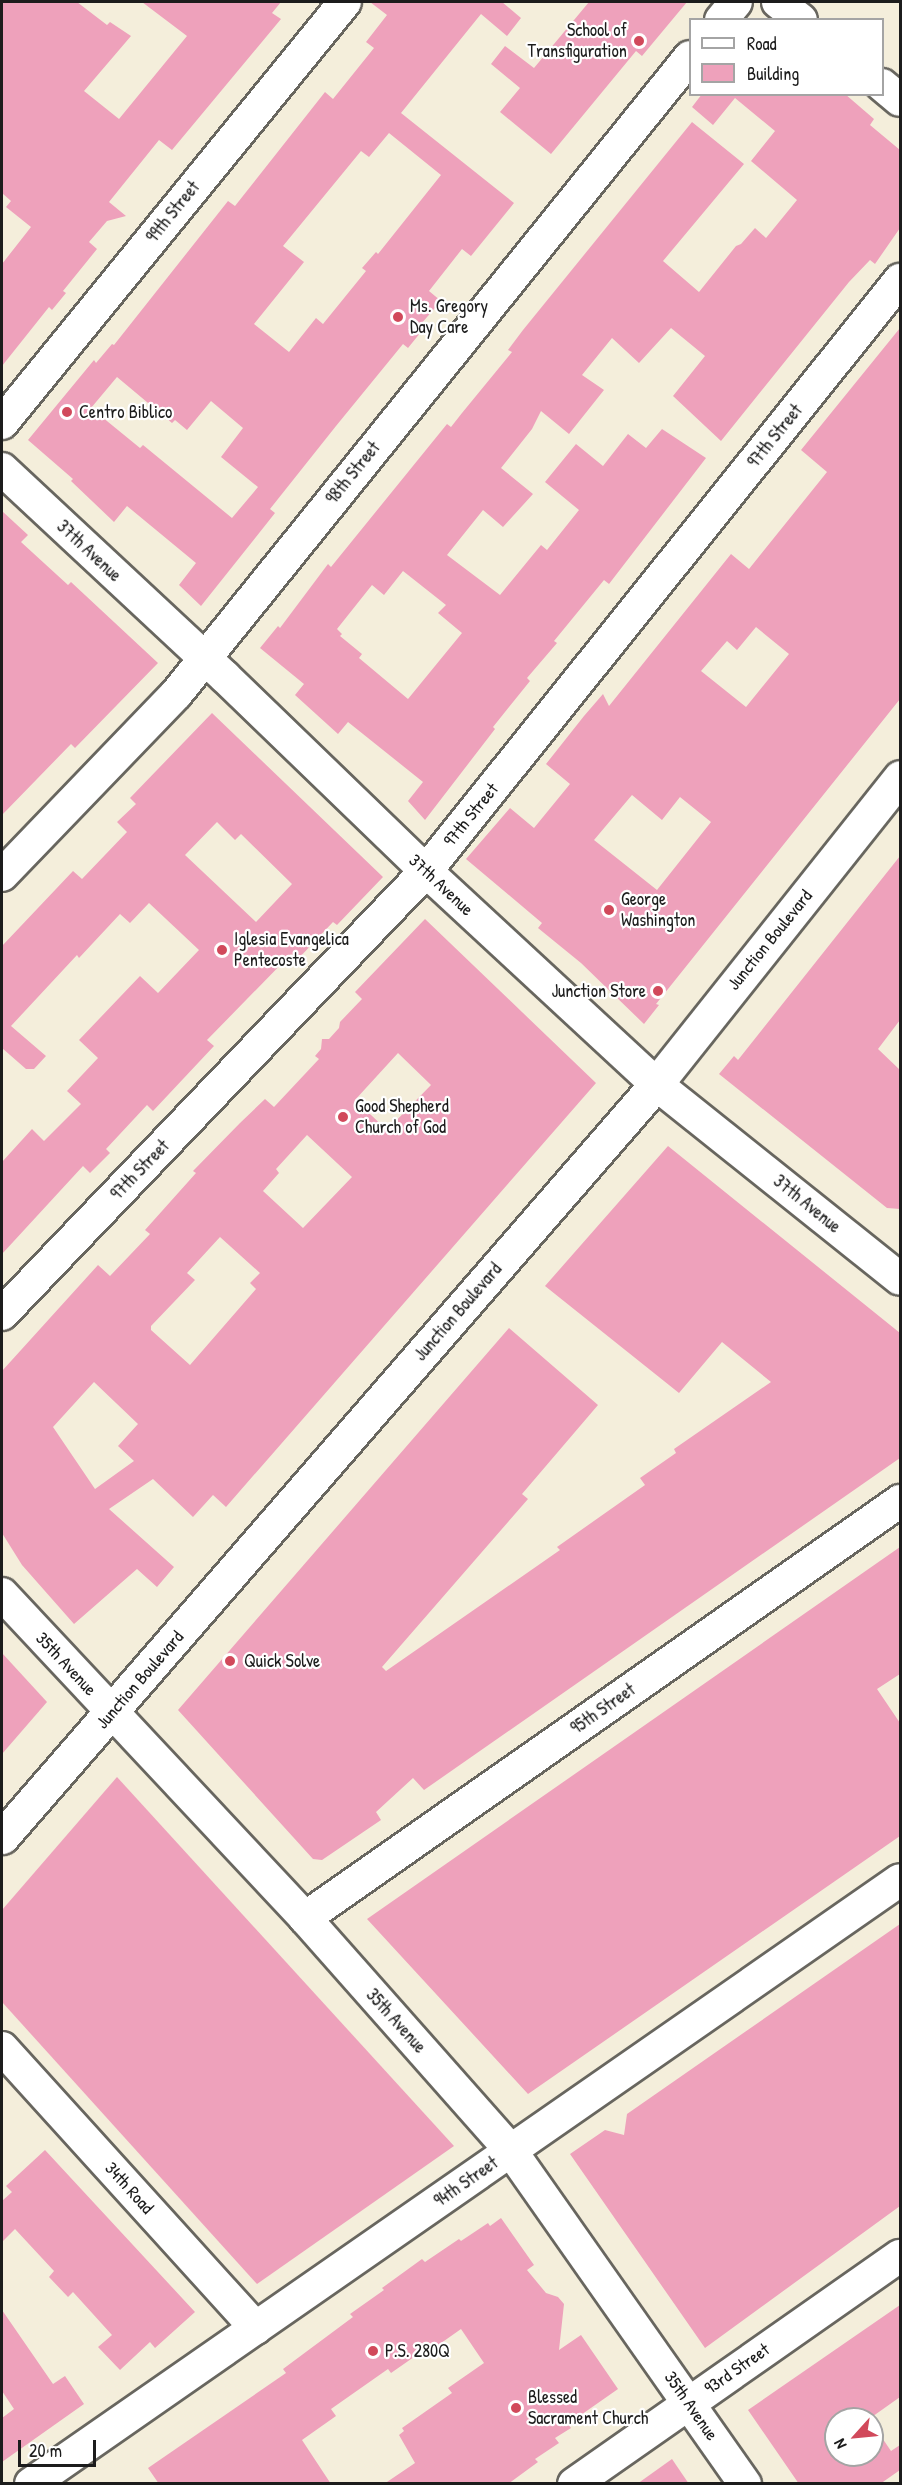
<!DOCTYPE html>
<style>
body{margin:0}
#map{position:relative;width:902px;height:2485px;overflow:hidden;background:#f4eedb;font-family:"Patrick Hand",sans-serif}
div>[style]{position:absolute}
.building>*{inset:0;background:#eea1bb}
.roads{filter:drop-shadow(2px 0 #68665f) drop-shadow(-2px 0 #68665f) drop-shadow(0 2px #68665f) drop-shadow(0 -2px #68665f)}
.street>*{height:32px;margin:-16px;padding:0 16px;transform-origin:16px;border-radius:16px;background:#fff}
.secondary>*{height:33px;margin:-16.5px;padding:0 16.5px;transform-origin:16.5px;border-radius:16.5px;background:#fff}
.dots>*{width:16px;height:16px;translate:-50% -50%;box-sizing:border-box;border:3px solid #fff;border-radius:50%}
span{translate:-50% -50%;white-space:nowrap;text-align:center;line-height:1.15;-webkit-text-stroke:4.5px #fff;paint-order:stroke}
.poi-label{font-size:18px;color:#1c1c1c}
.right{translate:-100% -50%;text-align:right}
.left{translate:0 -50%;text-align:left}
.street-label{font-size:18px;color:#1c1c1c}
.frame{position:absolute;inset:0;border:3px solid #1c1c1c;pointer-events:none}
.legend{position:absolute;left:689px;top:18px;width:195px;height:78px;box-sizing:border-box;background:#fff;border:2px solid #a4a4a4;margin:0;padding:8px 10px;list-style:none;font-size:18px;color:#1c1c1c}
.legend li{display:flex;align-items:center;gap:12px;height:30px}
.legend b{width:30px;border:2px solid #a4a4a4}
.north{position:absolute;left:824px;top:2407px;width:60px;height:60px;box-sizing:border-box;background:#fff;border:2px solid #a4a4a4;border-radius:50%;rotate:243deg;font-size:16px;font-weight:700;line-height:24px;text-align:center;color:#1c1c1c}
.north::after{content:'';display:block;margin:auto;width:21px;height:27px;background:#d1495b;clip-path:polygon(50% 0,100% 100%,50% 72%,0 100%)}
.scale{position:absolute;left:18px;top:2440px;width:78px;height:27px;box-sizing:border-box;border:3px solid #1c1c1c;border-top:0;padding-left:8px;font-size:18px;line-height:21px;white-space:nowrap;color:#1c1c1c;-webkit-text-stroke:4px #fff;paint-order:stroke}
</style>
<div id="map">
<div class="building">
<i style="clip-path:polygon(2px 2px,77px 2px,107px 25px,110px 22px,131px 36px,84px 91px,119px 119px,187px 36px,142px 2px,281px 2px,272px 13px,281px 19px,172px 150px,159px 140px,109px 202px,126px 216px,107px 221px,89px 242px,97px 249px,63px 291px,66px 293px,52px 310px,49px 307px,2px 366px,2px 264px,31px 227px,6px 207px,11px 201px,2px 193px)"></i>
<i style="clip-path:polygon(evenodd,370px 2px,502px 2px,521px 18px,507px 36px,481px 14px,401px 113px,514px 203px,471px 256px,462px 249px,429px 291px,441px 301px,421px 324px,425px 327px,408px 348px,403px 344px,336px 426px,270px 509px,275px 513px,201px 606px,179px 585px,196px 563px,127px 506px,114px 522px,71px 481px,73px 479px,28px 440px,94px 360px,96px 363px,112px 344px,114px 345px,228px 201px,235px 206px,325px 92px,333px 99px,374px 48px,366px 42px,387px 15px,370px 2px,389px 133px,441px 175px,378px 254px,376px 252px,362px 268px,366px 271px,323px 324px,316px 318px,289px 352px,254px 324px,304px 262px,283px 246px,361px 151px,369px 157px,389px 133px,370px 2px,117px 377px,172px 423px,175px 420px,187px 430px,211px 401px,243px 428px,221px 457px,258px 487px,232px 518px,143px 445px,140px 448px,91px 408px,117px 377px)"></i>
<i style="clip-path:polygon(589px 2px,687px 2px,642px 56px,636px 51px,551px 154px,500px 112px,520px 88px,491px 64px,505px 46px,534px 68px)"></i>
<i style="clip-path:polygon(evenodd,702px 94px,845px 94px,874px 119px,870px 125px,900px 150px,900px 228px,875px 264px,870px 260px,849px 282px,721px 441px,673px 396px,705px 356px,671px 328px,639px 363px,612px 338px,582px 375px,604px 390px,569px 434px,541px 411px,532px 429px,501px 468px,533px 494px,503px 527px,483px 510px,447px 555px,500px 595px,541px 545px,547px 550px,579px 510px,545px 482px,576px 444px,603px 466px,628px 434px,646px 448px,662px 429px,706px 458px,609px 584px,604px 580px,554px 641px,557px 643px,527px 678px,530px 681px,493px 727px,495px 729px,425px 820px,408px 801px,423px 782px,348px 722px,338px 734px,295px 695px,304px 684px,260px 648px,278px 626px,280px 628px,328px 564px,331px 567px,447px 424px,451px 427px,462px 413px,512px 352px,508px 350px,523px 330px,692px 122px,744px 164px,663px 261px,699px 292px,736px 246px,741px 244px,755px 228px,766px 238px,797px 200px,751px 161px,775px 131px,735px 98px,713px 125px,692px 107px,702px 94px,403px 571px,446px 605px,438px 613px,462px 633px,408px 699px,359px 658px,362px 654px,340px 636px,342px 634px,337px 629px,372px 585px,384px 595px,403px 571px)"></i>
<i style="clip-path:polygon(evenodd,900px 328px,900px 699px,656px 1004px,659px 1005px,644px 1024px,581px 963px,538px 928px,542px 923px,466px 859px,510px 808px,534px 828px,570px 784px,546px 764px,584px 716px,603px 694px,609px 706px,731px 554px,749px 569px,827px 472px,801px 450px,900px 328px,756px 627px,789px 654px,746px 707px,701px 671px,727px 641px,737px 650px,756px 627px,900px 328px,632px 795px,662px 820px,680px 797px,711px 822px,657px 890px,594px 840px,632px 795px)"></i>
<i style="clip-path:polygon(2px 511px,28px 535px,21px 542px,68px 585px,71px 582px,158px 663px,75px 748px,71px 744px,2px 815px)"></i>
<i style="clip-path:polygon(evenodd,212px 713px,383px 877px,337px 925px,333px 922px,298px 959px,291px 954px,207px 1040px,214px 1046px,153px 1111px,147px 1105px,106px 1149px,110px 1153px,90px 1173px,83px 1166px,2px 1254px,2px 1162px,32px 1129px,44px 1141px,81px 1104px,67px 1091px,98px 1058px,79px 1040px,140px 976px,158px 993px,199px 950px,149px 903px,130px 923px,120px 914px,79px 958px,77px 955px,11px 1026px,46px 1056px,34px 1069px,26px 1069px,2px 1048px,2px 946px,73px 871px,82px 879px,127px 832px,117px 822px,136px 804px,130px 798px,212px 713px,217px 822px,235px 840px,241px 834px,292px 884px,256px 922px,185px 855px,217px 822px)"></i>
<i style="clip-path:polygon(900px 856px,900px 1020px,878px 1049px,900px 1070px,900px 1209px,887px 1208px,719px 1074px,734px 1056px,738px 1060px)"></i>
<i style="clip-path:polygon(evenodd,425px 919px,596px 1083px,226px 1507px,213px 1495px,193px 1517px,153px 1479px,109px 1509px,174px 1567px,157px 1587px,137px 1569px,74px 1624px,22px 1565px,2px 1533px,2px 1371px,98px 1265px,110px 1276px,150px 1234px,145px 1230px,196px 1173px,193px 1171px,240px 1123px,265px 1099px,274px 1107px,319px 1059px,315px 1056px,321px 1049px,322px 1039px,329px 1039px,339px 1028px,340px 1022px,362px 999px,355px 992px,425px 919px,398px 1053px,431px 1085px,387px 1130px,355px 1100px,398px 1053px,425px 919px,307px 1135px,352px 1177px,303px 1228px,263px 1191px,279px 1173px,276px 1169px,307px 1135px,425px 919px,220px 1237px,260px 1273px,250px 1283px,256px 1289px,190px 1365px,151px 1330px,151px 1326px,195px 1280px,187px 1273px,220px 1237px,425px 919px,94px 1382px,138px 1424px,118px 1446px,134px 1461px,95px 1489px,53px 1427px,94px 1382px)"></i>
<i style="clip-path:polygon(668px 1146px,900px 1333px,900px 1458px,424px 1790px,413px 1778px,376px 1812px,381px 1820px,322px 1860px,313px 1859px,178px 1710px,509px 1328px,598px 1405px,522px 1494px,528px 1499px,382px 1667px,386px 1671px,560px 1550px,557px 1547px,645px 1485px,640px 1478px,676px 1453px,674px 1449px,771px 1382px,722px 1342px,679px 1393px,545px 1286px)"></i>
<i style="clip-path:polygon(900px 1547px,900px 1674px,877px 1689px,900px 1723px,900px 1836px,528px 2094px,367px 1919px)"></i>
<i style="clip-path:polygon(2px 1653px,47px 1702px,2px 1754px)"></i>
<i style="clip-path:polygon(117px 1777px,454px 2146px,257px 2284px,2px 2002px,2px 1910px)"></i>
<i style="clip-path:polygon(900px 1924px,900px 2206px,705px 2348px,570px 2154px,605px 2130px,624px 2135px,627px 2114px)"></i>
<i style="clip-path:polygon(45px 2150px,195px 2312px,155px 2348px,150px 2342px,120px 2370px,98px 2347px,112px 2335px,73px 2292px,68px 2297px,49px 2277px,54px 2271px,15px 2229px,2px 2242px,2px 2201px,12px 2192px,6px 2186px)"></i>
<i style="clip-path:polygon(501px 2218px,534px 2265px,527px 2270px,546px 2293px,558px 2297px,564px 2304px,559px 2350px,581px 2335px,618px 2389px,568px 2424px,571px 2428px,555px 2438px,559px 2443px,535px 2459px,538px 2462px,508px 2484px,384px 2484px,415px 2463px,399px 2435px,404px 2431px,402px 2428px,452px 2393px,448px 2388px,484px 2363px,461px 2329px,427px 2353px,424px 2350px,391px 2373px,388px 2369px,331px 2409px,336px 2416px,302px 2440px,331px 2484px,159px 2484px,148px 2468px,286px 2373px,283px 2369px,353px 2317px,350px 2314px,384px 2290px,382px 2288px,422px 2259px,425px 2262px,459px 2239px,461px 2241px,488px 2223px,490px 2226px)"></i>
<i style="clip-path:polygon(900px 2305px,900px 2397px,869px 2419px,836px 2419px,836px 2455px,872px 2455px,872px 2423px,891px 2451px,900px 2445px,900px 2470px,880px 2484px,799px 2484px,748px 2410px)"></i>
<i style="clip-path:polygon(2px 2310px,53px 2384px,65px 2376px,84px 2404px,2px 2462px,2px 2418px,14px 2409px,2px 2391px)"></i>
<i style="clip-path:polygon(672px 2459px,689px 2484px,637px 2484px)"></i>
</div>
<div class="roads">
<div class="street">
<i style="left:778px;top:2px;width:29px;rotate:38deg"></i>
<i style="left:721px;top:20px;width:23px;rotate:-50deg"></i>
<i style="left:882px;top:85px;width:23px;rotate:40deg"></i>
<i style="left:2px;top:423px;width:543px;rotate:-50.83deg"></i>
<i style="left:2px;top:469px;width:304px;rotate:43deg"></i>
<i style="left:224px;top:676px;width:281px;rotate:44deg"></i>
<i style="left:426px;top:871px;width:313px;rotate:42.8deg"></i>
<i style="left:656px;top:1084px;width:312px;rotate:38.6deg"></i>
<i style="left:2px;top:875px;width:252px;rotate:-46.1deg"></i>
<i style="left:177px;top:693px;width:817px;rotate:-51.11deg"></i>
<i style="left:2px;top:1314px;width:613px;rotate:-46.26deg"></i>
<i style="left:426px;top:871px;width:758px;rotate:-51.27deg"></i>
<i style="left:2px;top:1594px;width:444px;rotate:46.9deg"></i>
<i style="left:305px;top:1918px;width:311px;rotate:48.5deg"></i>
<i style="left:511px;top:2151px;width:407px;rotate:54.9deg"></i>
<i style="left:305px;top:1918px;width:727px;rotate:-35.02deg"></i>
<i style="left:2px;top:2048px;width:378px;rotate:47.8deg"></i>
<i style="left:31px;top:2484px;width:1058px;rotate:-34.8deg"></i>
<i style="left:574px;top:2484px;width:398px;rotate:-35deg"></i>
</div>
<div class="secondary">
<i style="left:2px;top:1837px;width:997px;rotate:-49.02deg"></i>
<i style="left:656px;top:1084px;width:392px;rotate:-51.5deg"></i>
</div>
</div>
<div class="dots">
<i style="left:639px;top:41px;background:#d1495b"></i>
<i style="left:398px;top:317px;background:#d1495b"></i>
<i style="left:67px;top:412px;background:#d1495b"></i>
<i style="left:609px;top:910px;background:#d1495b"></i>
<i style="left:222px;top:950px;background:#d1495b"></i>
<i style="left:658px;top:991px;background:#d1495b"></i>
<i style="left:343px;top:1117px;background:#d1495b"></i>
<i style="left:230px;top:1661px;background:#d1495b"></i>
<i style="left:373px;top:2351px;background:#d1495b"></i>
<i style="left:516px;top:2408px;background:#d1495b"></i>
</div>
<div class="poi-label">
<span class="right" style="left:627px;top:41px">School of<br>Transfiguration</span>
<span class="left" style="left:410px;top:317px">Ms. Gregory<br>Day Care</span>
<span class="left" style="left:79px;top:412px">Centro Biblico</span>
<span class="left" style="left:621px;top:910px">George<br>Washington</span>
<span class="left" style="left:234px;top:950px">Iglesia Evangelica<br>Pentecoste</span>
<span class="right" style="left:646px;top:991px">Junction Store</span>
<span class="left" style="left:355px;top:1117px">Good Shepherd<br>Church of God</span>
<span class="left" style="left:244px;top:1661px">Quick Solve</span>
<span class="left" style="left:385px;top:2351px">P.S. 280Q</span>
<span class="left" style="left:528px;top:2408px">Blessed<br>Sacrament Church</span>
</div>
<div class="street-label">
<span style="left:173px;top:212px;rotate:-51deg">99th Street</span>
<span style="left:775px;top:436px;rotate:-51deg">97th Street</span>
<span style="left:353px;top:473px;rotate:-51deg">98th Street</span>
<span style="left:89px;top:551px;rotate:43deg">37th Avenue</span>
<span style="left:471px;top:815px;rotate:-51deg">97th Street</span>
<span style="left:441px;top:885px;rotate:43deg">37th Avenue</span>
<span style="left:770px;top:940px;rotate:-51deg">Junction Boulevard</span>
<span style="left:140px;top:1170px;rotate:-46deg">97th Street</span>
<span style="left:807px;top:1204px;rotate:39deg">37th Avenue</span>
<span style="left:458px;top:1312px;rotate:-49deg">Junction Boulevard</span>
<span style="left:66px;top:1664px;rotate:47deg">35th Avenue</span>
<span style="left:140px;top:1680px;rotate:-49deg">Junction Boulevard</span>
<span style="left:603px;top:1709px;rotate:-35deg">95th Street</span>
<span style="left:396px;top:2021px;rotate:48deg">35th Avenue</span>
<span style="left:466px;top:2182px;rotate:-35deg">94th Street</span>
<span style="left:129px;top:2188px;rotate:48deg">34th Road</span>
<span style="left:737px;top:2369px;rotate:-35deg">93rd Street</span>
<span style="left:691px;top:2406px;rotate:55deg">35th Avenue</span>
</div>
<div class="frame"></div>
<ul class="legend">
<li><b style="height:8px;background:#fff"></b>Road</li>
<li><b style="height:16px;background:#eea1bb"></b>Building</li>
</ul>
<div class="north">N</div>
<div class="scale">20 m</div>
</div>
